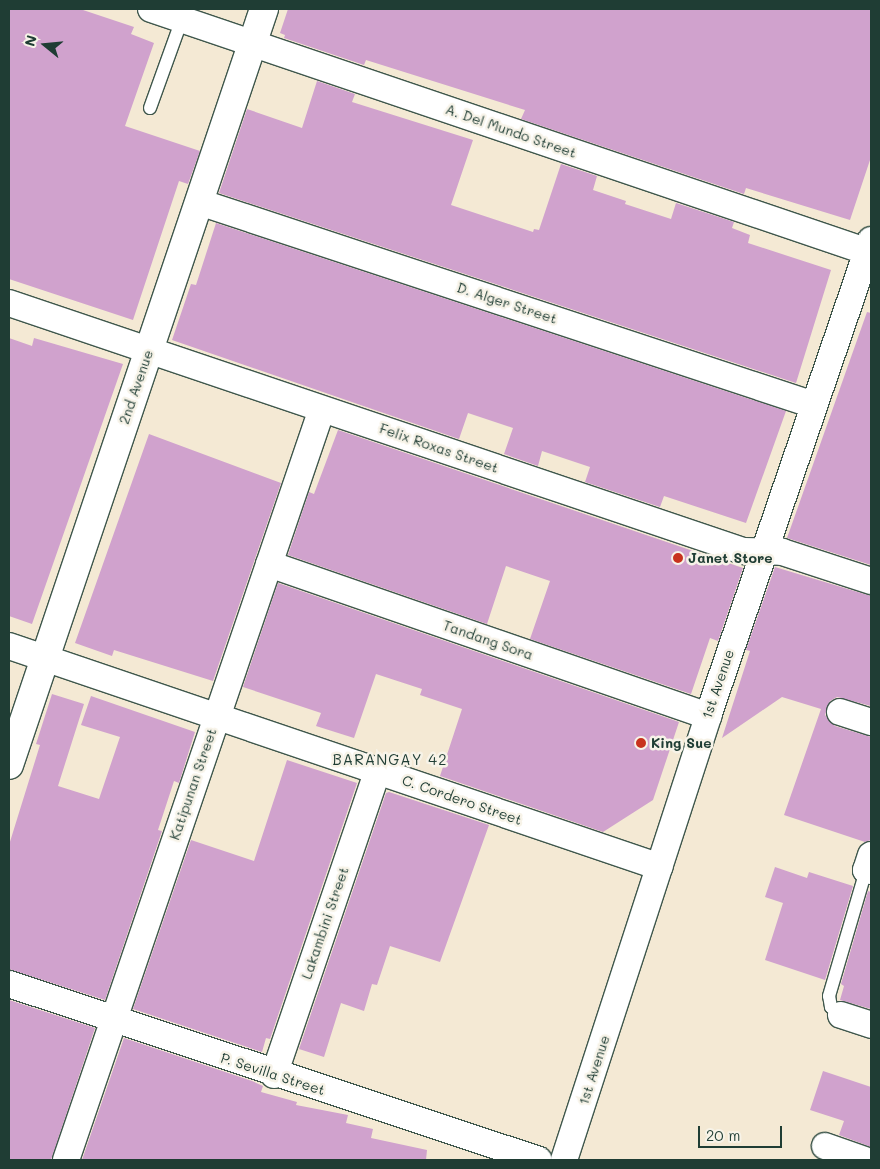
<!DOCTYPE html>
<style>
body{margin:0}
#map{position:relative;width:880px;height:1169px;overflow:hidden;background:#f4e9d4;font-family:Mali,sans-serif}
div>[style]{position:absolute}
.building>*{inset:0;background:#d0a2cd}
.roads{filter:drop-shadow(1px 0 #3f574c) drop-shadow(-1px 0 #3f574c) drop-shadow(0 1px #3f574c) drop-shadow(0 -1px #3f574c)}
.service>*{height:12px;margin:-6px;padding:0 6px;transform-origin:6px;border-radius:6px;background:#fff}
.minor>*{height:26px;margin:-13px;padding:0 13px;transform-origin:13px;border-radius:13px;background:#fff}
.tertiary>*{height:28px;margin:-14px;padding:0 14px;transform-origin:14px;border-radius:14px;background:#fff}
.dots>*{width:14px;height:14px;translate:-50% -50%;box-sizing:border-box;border:2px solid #f7f3e8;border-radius:50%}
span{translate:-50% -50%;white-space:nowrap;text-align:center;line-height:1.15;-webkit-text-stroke:5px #f7f3e8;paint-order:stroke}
.street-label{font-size:14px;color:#1f3d34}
.poi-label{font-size:14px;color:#1f3d34;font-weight:700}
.left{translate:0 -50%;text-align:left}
.neighbourhood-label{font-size:15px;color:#1f3d34;letter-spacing:1px}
.frame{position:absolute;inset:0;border:10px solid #1f3d34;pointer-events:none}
.north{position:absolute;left:20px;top:20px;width:50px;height:50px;-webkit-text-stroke:4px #f7f3e8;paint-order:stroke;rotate:287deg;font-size:14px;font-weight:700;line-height:20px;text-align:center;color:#1f3d34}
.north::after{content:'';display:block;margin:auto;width:18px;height:22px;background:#1f3d34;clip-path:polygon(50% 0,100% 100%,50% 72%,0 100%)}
.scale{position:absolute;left:698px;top:1126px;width:84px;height:22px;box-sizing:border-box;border:2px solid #1f3d34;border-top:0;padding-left:6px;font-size:15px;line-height:18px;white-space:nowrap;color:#1f3d34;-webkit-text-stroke:4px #f7f3e8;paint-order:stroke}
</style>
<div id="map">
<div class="building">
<i style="clip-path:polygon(9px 9px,80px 9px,134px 27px,131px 34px,154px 43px,125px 126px,200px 151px,188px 184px,179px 181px,133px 320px,9px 279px)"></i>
<i style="clip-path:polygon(288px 9px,871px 9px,871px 157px,850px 220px,746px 188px,744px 194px,521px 119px,525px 110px,366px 60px,364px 65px,284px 38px,285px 35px,280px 33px)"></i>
<i style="clip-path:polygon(317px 81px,355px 94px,352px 102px,473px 140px,451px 205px,533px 232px,534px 229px,539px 230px,561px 164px,597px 176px,593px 190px,626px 201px,625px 204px,671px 219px,676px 203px,734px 222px,732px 228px,750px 235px,748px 243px,831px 270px,796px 383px,219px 193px,247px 109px,302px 128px)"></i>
<i style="clip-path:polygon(216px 223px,786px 411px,746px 523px,664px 496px,660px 507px,585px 482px,590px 467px,542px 451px,538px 466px,504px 454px,513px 428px,468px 413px,459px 439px,172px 340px,191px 284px,196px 285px)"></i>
<i style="clip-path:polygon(867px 312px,871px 313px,871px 565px,787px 538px)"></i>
<i style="clip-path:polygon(9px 338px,32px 346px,34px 338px,123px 364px,32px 624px,9px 616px)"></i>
<i style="clip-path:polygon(338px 430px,743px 568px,718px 641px,710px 638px,691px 694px,530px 639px,550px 581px,506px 566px,487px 624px,288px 555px,309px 492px,314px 494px)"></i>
<i style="clip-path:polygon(149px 434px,281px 483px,213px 681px,114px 650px,112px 656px,75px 643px)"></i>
<i style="clip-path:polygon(775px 567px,871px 596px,871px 706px,837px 697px,830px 701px,825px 715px,835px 726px,871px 737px,871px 840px,865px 842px,784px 815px,821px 709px,782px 697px,722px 738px,750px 651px,746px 650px)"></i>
<i style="clip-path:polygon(278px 583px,679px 722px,653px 800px,603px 832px,440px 776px,462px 709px,420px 695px,422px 689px,376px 674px,354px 738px,316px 726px,321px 713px,243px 687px)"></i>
<i style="clip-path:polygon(52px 694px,84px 704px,58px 786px,99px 799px,120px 737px,81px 725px,91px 696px,195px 732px,179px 783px,174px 781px,158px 830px,162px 831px,105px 1000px,9px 969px,9px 845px,40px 745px,36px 744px)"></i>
<i style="clip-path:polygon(287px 760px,357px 783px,270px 1039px,266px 1038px,262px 1052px,133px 1009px,191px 840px,254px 861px)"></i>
<i style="clip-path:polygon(389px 792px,489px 825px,440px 962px,390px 946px,377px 985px,372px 984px,364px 1011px,341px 1003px,324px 1057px,299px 1049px,386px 793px)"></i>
<i style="clip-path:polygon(775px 867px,807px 878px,809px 872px,853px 886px,825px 980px,765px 960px,783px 903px,765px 897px)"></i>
<i style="clip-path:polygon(868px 891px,871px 892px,871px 1009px,840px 1000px,844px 986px,841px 984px)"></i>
<i style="clip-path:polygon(9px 1000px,95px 1028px,51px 1160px,9px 1160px)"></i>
<i style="clip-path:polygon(124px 1038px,252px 1081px,263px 1086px,261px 1092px,297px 1102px,296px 1105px,348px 1115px,346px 1123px,373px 1129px,371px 1138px,427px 1150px,426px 1160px,82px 1160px)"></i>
<i style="clip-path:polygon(823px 1071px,871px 1087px,871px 1147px,839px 1135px,844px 1121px,810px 1110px)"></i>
</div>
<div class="roads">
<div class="service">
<i style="left:150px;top:108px;width:95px;rotate:-70.2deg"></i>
<i style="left:841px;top:1015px;width:13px;rotate:-141deg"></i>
<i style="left:831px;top:1007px;width:11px;rotate:-100deg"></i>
<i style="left:829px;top:996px;width:131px;rotate:-73.6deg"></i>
</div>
<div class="minor">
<i style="left:151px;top:9px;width:760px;rotate:18.72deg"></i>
<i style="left:199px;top:202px;width:648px;rotate:18.27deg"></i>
<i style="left:9px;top:303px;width:775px;rotate:18.67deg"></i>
<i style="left:743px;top:551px;width:39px;rotate:1deg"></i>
<i style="left:782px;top:552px;width:94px;rotate:18deg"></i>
<i style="left:269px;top:564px;width:465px;rotate:19.1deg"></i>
<i style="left:9px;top:646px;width:687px;rotate:18.75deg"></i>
<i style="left:840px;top:712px;width:33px;rotate:18deg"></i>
<i style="left:871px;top:855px;width:16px;rotate:108deg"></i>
<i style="left:866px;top:870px;width:5px;rotate:11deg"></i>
<i style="left:9px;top:984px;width:558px;rotate:18.37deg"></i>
<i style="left:841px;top:1015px;width:32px;rotate:18deg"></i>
<i style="left:274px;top:1075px;width:320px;rotate:-71.2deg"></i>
<i style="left:825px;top:1146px;width:42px;rotate:19.3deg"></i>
<i style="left:66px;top:1160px;width:793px;rotate:-71.18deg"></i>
<i style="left:564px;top:1160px;width:467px;rotate:-72deg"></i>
<i style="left:708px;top:716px;width:503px;rotate:-71.1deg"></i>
</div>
<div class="tertiary">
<i style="left:9px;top:765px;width:798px;rotate:-71.36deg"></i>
</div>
</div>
<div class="dots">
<i style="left:678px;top:558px;background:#c8321e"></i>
<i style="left:641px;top:743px;background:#c8321e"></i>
</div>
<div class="street-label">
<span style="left:511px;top:131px;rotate:19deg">A. Del Mundo Street</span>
<span style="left:507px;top:303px;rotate:18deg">D. Alger Street</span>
<span style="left:136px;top:387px;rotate:-71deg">2nd Avenue</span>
<span style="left:439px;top:448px;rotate:19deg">Felix Roxas Street</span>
<span style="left:488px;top:640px;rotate:19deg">Tandang Sora</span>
<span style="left:718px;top:684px;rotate:-71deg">1st Avenue</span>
<span style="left:193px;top:784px;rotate:-71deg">Katipunan Street</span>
<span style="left:462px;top:800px;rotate:19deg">C. Cordero Street</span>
<span style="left:325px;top:923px;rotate:-71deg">Lakambini Street</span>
<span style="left:594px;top:1070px;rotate:-72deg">1st Avenue</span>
<span style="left:273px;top:1074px;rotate:18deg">P. Sevilla Street</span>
</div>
<div class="poi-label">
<span class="left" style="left:688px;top:558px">Janet Store</span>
<span class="left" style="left:651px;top:743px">King Sue</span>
</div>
<div class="neighbourhood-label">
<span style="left:390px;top:760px">BARANGAY 42</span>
</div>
<div class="frame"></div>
<div class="north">N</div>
<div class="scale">20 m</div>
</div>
